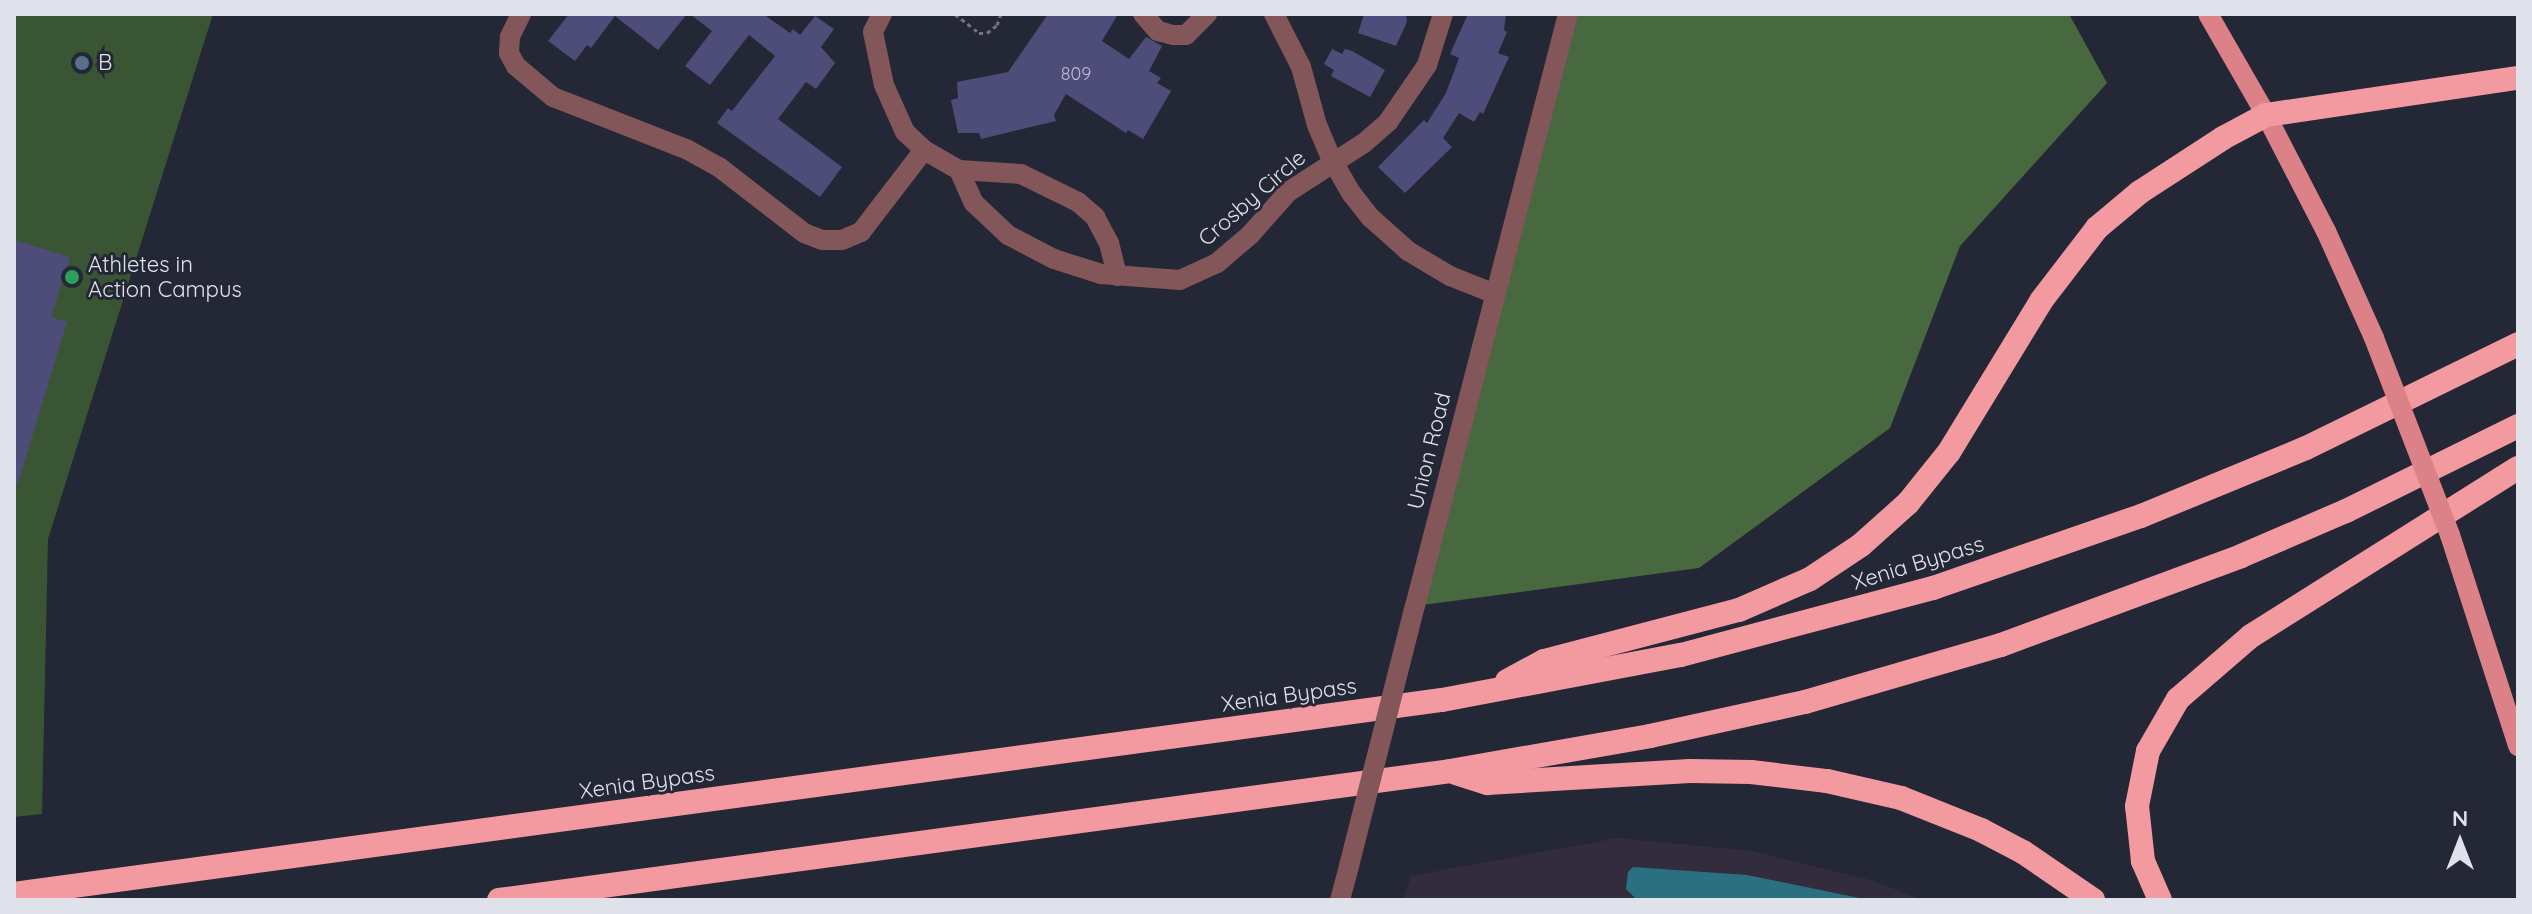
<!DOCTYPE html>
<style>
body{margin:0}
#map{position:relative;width:2532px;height:914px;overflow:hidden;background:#242735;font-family:Quicksand,sans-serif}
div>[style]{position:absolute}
.education>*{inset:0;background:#332c3c}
.green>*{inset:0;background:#3a5533}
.forest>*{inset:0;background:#48683f}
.water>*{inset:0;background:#2b7081}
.building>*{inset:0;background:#4e4c79}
.path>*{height:3px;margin-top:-1.5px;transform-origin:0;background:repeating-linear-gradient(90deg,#717480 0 4px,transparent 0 8px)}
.minor>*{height:20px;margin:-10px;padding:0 10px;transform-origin:10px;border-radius:10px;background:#835659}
.major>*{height:20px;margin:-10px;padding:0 10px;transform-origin:10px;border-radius:10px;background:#dc8188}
.highway>*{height:24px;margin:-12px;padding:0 12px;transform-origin:12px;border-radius:12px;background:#f39aa1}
.minor-bridge>*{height:20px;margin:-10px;padding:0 10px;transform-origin:10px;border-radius:10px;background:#835659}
.major-bridge>*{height:20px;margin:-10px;padding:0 10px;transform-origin:10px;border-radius:10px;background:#dc8188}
.dots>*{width:22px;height:22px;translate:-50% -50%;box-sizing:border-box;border:4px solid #242735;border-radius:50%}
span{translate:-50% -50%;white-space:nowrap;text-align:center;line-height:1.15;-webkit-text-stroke:6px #242735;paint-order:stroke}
.number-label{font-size:18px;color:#bbbcce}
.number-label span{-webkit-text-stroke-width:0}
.poi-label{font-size:22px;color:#dfe2eb}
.left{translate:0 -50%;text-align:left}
.street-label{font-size:22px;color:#dfe2eb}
.frame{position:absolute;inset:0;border:16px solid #dfe2eb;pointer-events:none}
.north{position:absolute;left:2420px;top:802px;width:80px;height:80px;-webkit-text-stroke:6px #242735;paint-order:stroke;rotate:0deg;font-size:22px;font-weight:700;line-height:32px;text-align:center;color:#dfe2eb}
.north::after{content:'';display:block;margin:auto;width:28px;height:36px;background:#dfe2eb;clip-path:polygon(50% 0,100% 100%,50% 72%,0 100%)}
</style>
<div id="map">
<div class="education">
<i style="clip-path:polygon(1617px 838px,1752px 851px,1871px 880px,1923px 900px,1403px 900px,1411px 876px)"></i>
</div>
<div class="green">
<i style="clip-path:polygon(14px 14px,213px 14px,48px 539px,42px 814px,14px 817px)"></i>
</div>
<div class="forest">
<i style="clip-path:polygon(1568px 14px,2069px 14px,2107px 83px,1960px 246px,1890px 428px,1699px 568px,1415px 606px)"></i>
</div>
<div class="water">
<i style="clip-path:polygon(1633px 867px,1747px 875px,1869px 900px,1637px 900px,1626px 889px,1628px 872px)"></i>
</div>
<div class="building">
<i style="clip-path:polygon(569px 14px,687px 14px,658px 50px,615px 16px,591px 48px,587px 45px,575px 61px,548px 41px)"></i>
<i style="clip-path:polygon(690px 14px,763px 14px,790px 33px,793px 29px,800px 35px,815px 16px,834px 29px,821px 47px,835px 63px,816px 89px,806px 82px,778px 119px,842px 167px,820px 197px,717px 123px,728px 108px,732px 111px,775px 56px,749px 35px,710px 85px,685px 66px,712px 31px)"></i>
<i style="clip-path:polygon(1048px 14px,1118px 14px,1102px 41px,1129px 59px,1146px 37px,1162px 46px,1149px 71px,1161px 78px,1157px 83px,1171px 91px,1143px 139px,1128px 130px,1126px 133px,1066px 94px,1054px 115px,1056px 121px,981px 139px,979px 133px,958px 133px,951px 100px,958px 98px,957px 82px,1008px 72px)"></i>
<i style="clip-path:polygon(1364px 14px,1406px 14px,1407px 22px,1396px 46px,1358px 33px)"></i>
<i style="clip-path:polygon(1468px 14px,1506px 14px,1504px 30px,1507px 32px,1498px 53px,1509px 57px,1483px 114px,1480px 112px,1474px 122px,1459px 113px,1443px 138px,1452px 147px,1405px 193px,1378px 167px,1424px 120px,1427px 123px,1446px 93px,1459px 58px,1450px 54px)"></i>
<i style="clip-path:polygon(1332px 49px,1342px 54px,1345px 49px,1352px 51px,1385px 70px,1370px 97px,1331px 76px,1334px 70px,1324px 64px)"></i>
<i style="clip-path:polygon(14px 240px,70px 257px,51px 317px,67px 322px,18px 483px,14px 483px)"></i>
</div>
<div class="path">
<i style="left:955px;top:14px;width:31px;rotate:38deg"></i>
<i style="left:979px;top:33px;width:8px"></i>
<i style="left:987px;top:33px;width:13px;rotate:-39deg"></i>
<i style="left:997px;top:25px;width:12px;rotate:-70deg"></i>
</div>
<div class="minor">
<i style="left:521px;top:14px;width:25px;rotate:116deg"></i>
<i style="left:510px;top:37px;width:16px;rotate:94deg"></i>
<i style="left:509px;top:53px;width:15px;rotate:62deg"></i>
<i style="left:516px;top:66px;width:48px;rotate:40deg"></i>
<i style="left:553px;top:97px;width:145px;rotate:21.4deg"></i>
<i style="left:688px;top:150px;width:35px;rotate:29deg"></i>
<i style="left:719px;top:167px;width:108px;rotate:37.8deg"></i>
<i style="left:804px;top:233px;width:19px;rotate:21deg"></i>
<i style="left:822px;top:240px;width:20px"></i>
<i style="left:842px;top:240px;width:21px;rotate:-23deg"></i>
<i style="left:861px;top:232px;width:103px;rotate:-52.5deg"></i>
<i style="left:882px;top:14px;width:20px;rotate:117deg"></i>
<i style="left:873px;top:32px;width:54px;rotate:78.3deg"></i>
<i style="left:884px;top:85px;width:51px;rotate:65.9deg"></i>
<i style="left:905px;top:132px;width:26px;rotate:43deg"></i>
<i style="left:924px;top:150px;width:40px;rotate:29.7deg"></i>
<i style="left:959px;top:170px;width:36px;rotate:66deg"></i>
<i style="left:974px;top:203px;width:47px;rotate:43.3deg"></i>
<i style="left:1008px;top:235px;width:52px;rotate:27.6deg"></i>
<i style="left:1054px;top:259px;width:49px;rotate:17.7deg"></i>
<i style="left:1101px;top:274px;width:79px;rotate:4.3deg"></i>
<i style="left:1180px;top:280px;width:41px;rotate:-24.7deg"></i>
<i style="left:1217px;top:263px;width:43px;rotate:-40.3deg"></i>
<i style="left:1250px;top:235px;width:57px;rotate:-48.5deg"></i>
<i style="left:1288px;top:192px;width:90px;rotate:-32.8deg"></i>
<i style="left:1364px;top:143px;width:32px;rotate:-41deg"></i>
<i style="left:1388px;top:122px;width:69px;rotate:-55.6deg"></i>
<i style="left:1427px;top:65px;width:53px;rotate:-72.6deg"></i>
<i style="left:1143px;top:14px;width:23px;rotate:49deg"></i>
<i style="left:1158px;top:31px;width:16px;rotate:15deg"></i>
<i style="left:1173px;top:35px;width:13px"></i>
<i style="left:1186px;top:35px;width:30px;rotate:-45deg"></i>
<i style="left:1274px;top:14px;width:59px;rotate:63deg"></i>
<i style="left:1301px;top:67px;width:60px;rotate:74.6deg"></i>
<i style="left:1317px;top:125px;width:38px;rotate:67deg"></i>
<i style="left:1332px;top:160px;width:39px;rotate:60deg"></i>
<i style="left:1352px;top:194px;width:29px;rotate:52deg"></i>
<i style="left:1370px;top:217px;width:51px;rotate:41.8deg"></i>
<i style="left:1408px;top:251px;width:49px;rotate:30.8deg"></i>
<i style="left:1450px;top:276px;width:46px;rotate:21.6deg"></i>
<i style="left:959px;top:170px;width:62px;rotate:3.7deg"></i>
<i style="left:1021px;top:174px;width:64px;rotate:26.2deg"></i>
<i style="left:1078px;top:202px;width:23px;rotate:41deg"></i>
<i style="left:1095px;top:217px;width:30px;rotate:62deg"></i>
<i style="left:1109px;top:243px;width:34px;rotate:76deg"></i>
<i style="left:1415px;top:606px;width:611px;rotate:-75.51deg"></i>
<i style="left:1340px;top:900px;width:35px;rotate:-75deg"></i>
</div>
<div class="major">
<i style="left:2208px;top:14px;width:116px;rotate:60.1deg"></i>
<i style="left:2266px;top:115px;width:131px;rotate:62.7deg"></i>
<i style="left:2326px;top:231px;width:117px;rotate:65.8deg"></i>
<i style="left:2450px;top:535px;width:222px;rotate:72.1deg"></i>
</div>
<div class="highway">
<i style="left:1507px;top:681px;width:42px;rotate:-28.4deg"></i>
<i style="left:1544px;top:661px;width:202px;rotate:-14.7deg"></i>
<i style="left:1739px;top:610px;width:77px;rotate:-23.6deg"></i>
<i style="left:1810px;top:579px;width:61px;rotate:-33.7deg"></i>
<i style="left:1861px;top:545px;width:63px;rotate:-41.8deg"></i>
<i style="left:1908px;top:503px;width:65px;rotate:-51.2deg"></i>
<i style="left:1949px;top:452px;width:177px;rotate:-58.6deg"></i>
<i style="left:2041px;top:301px;width:92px;rotate:-52.5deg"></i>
<i style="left:2097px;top:228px;width:56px;rotate:-39.9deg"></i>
<i style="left:2140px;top:192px;width:99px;rotate:-33deg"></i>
<i style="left:2223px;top:138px;width:49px;rotate:-28.1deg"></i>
<i style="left:2266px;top:115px;width:255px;rotate:-8.4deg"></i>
<i style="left:1456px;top:773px;width:33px;rotate:18deg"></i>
<i style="left:1487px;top:783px;width:203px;rotate:-3.4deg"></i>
<i style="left:1690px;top:771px;width:61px;rotate:0.9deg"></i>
<i style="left:1751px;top:772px;width:77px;rotate:6.8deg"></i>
<i style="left:1827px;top:781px;width:76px;rotate:12.9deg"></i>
<i style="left:1901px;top:798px;width:86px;rotate:21.8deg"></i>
<i style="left:1981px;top:830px;width:47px;rotate:27.6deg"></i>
<i style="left:2023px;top:852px;width:85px;rotate:34.4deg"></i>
<i style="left:14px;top:894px;width:1441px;rotate:-7.74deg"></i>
<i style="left:1442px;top:700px;width:243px;rotate:-10.7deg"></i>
<i style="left:1681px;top:655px;width:261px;rotate:-14.9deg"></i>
<i style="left:1933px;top:588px;width:220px;rotate:-19.1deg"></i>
<i style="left:2141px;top:516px;width:178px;rotate:-22.4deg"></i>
<i style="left:2306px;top:448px;width:236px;rotate:-26.1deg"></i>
<i style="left:499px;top:900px;width:960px;rotate:-7.72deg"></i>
<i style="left:1450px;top:771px;width:203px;rotate:-9.9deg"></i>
<i style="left:1650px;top:736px;width:159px;rotate:-12.4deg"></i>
<i style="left:1805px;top:702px;width:204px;rotate:-16.2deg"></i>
<i style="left:2001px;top:645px;width:256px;rotate:-20.3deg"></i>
<i style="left:2241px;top:556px;width:114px;rotate:-23.2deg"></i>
<i style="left:2346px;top:511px;width:192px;rotate:-26.3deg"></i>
<i style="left:2160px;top:900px;width:43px;rotate:-113.6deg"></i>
<i style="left:2143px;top:861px;width:55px;rotate:-96.2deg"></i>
<i style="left:2137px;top:806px;width:56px;rotate:-78.7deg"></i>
<i style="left:2148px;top:751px;width:60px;rotate:-60deg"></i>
<i style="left:2178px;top:699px;width:96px;rotate:-40.8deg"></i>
<i style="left:2251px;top:636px;width:315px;rotate:-32.2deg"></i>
</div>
<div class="minor-bridge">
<i style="left:1349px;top:866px;width:268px;rotate:-75.8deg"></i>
</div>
<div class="major-bridge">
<i style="left:2374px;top:338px;width:211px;rotate:68.9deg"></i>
</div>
<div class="dots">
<i style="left:82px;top:63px;background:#5c6f8a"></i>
<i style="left:72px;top:277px;background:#2e9e5b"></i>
</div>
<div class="number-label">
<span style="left:1076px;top:74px">809</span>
</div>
<div class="poi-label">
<span class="left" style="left:98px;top:63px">B</span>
<span class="left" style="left:88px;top:277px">Athletes in<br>Action Campus</span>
</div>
<div class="street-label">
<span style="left:1252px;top:198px;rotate:-41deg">Crosby Circle</span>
<span style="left:1429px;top:451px;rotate:-76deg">Union Road</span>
<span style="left:1918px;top:563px;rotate:-17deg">Xenia Bypass</span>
<span style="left:1289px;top:695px;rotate:-8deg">Xenia Bypass</span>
<span style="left:647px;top:782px;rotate:-8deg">Xenia Bypass</span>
</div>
<div class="frame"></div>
<div class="north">N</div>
</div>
